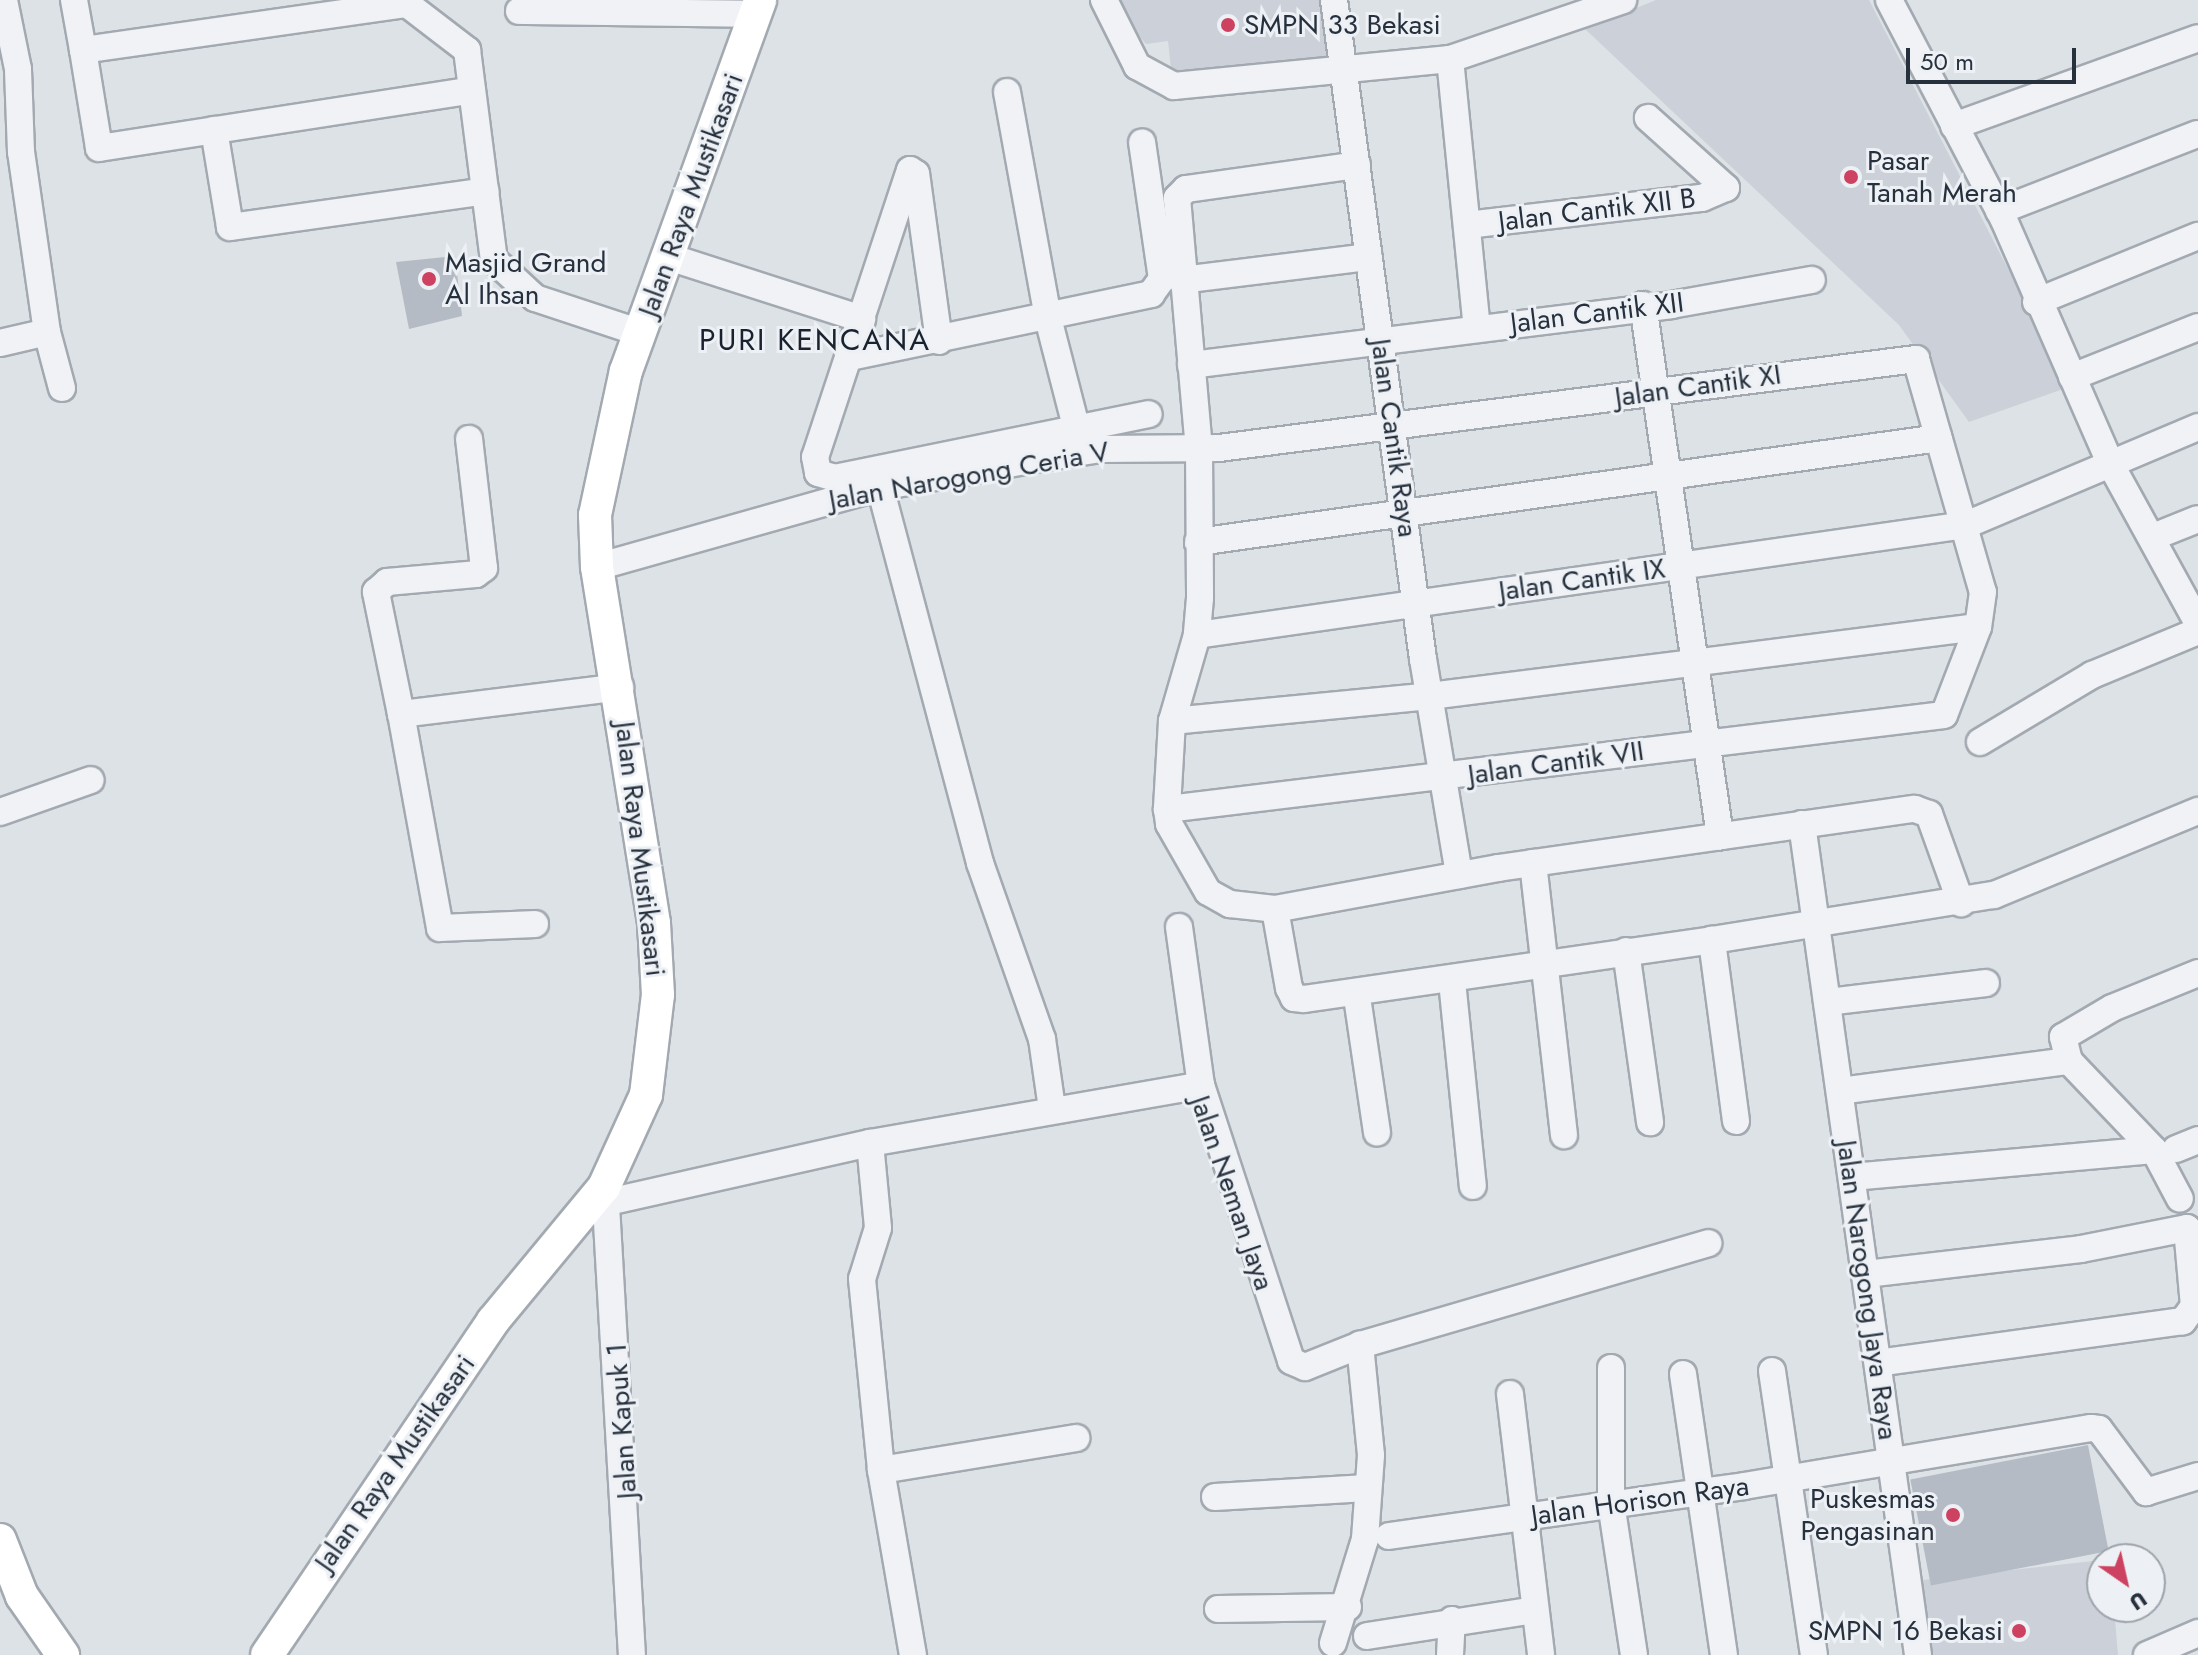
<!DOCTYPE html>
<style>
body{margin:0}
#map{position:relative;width:2198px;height:1655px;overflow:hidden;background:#dde2e7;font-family:Jost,sans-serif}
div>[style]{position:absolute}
.built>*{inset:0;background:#ccd1d9}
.building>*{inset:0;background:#b5bbc4;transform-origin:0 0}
.roads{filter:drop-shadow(2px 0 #a3a9b1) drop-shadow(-2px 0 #a3a9b1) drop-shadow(0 2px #a3a9b1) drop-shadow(0 -2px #a3a9b1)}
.minor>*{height:26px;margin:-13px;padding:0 13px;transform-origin:13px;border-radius:13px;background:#f0f2f6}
.major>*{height:32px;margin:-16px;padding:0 16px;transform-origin:16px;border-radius:16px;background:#fff}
.dots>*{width:22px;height:22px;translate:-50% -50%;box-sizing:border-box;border:4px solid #edf1f5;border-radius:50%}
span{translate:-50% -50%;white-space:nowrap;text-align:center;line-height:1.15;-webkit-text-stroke:6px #edf1f5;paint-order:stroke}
.poi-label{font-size:28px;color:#27313e}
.left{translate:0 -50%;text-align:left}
.right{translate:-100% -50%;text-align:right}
.street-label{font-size:28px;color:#27313e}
.neighbourhood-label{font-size:30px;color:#19222e;letter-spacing:2px}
.north{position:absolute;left:2086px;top:1543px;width:80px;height:80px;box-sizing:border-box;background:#edf1f5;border:2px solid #9ea4ac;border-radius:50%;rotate:146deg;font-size:22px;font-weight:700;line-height:32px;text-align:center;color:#27313e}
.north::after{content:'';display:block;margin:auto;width:28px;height:36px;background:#cd4261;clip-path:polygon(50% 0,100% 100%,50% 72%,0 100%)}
.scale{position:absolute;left:1906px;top:48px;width:170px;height:36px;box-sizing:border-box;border:4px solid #27313e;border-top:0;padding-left:10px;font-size:24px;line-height:28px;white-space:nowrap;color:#27313e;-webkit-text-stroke:6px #edf1f5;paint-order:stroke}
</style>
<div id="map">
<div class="built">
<i style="clip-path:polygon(1117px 0,1323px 0,1330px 57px,1172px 78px,1168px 41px,1146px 44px,1115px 9px)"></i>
<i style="clip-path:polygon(1656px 0,1869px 0,2069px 387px,1969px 422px,1899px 325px,1585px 29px)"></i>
<i style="clip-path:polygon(2102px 1560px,2102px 1607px,2114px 1607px,2118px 1655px,1925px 1655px,1914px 1581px)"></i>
</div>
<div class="building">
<i style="clip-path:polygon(455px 256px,462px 316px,409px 329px,396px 262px)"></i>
<i style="left:2088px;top:1445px;width:108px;height:181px;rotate:79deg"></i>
</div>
<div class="roads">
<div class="minor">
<i style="left:74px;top:0;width:51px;rotate:79.8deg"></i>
<i style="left:83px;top:50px;width:327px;rotate:-8.1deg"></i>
<i style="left:407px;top:4px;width:76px;rotate:37.5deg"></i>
<i style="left:467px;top:50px;width:212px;rotate:82.7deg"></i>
<i style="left:494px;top:260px;width:56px;rotate:42.8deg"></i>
<i style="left:535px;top:298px;width:112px;rotate:18.3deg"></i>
<i style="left:1104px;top:0;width:74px;rotate:63.4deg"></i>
<i style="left:1137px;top:66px;width:42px;rotate:28.4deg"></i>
<i style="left:1174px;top:86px;width:277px;rotate:-5.6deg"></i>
<i style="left:1450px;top:59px;width:183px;rotate:-18.8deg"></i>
<i style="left:1334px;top:0;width:665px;rotate:82.31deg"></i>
<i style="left:1423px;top:659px;width:219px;rotate:80.5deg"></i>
<i style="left:1889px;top:0;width:248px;rotate:62.4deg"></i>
<i style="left:2004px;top:220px;width:267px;rotate:66.4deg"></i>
<i style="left:2111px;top:465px;width:180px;rotate:61.2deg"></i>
<i style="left:519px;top:11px;width:236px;rotate:0.7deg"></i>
<i style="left:83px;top:50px;width:99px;rotate:80.7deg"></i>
<i style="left:99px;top:148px;width:377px;rotate:-8.8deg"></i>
<i style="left:1450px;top:59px;width:270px;rotate:84.3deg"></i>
<i style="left:1007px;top:92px;width:230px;rotate:79.7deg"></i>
<i style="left:1048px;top:318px;width:116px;rotate:75.5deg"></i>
<i style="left:1954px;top:126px;width:259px;rotate:-19.8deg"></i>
<i style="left:214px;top:130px;width:98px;rotate:80.6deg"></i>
<i style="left:230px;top:227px;width:258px;rotate:-8deg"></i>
<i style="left:1357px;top:165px;width:173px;rotate:172deg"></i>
<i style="left:1186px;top:189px;width:13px;rotate:135deg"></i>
<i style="left:1177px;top:198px;width:252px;rotate:85deg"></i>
<i style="left:1199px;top:449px;width:149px;rotate:89.6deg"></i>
<i style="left:1200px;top:598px;width:37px;rotate:95deg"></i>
<i style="left:1197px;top:635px;width:90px;rotate:106.2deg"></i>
<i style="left:1172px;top:721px;width:88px;rotate:93.3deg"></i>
<i style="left:1167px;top:809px;width:15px;rotate:82deg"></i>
<i style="left:1169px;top:824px;width:78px;rotate:60.2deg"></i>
<i style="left:1208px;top:892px;width:25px;rotate:29deg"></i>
<i style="left:1230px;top:904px;width:45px;rotate:6.3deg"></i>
<i style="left:1275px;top:909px;width:227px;rotate:-10.4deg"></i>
<i style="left:1498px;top:868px;width:421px;rotate:-8.1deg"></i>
<i style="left:1915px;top:809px;width:15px;rotate:20deg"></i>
<i style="left:1929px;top:814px;width:95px;rotate:70.2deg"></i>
<i style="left:1999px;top:211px;width:213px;rotate:-21.2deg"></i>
<i style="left:1467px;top:225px;width:237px;rotate:-6.6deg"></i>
<i style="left:1702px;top:198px;width:26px;rotate:-23deg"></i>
<i style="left:1726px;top:188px;width:105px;rotate:-138.1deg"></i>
<i style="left:669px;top:257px;width:203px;rotate:17.8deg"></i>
<i style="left:1181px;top:280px;width:189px;rotate:-7deg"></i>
<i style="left:2036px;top:302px;width:175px;rotate:-22.2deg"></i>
<i style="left:1643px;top:305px;width:537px;rotate:81.75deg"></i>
<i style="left:47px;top:332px;width:58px;rotate:75deg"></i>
<i style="left:939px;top:341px;width:169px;rotate:-97.8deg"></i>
<i style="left:916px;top:174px;width:7px;rotate:-146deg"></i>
<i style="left:910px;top:170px;width:302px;rotate:108.3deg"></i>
<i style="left:815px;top:457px;width:16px;rotate:79deg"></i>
<i style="left:818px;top:473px;width:18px;rotate:16deg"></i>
<i style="left:835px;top:478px;width:320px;rotate:-11.5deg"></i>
<i style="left:0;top:343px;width:48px;rotate:-13.2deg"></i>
<i style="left:47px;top:332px;width:182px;rotate:-98.2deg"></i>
<i style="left:21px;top:152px;width:83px;rotate:-92.1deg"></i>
<i style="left:18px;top:69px;width:70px;rotate:-101.5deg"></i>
<i style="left:850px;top:357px;width:308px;rotate:-11.8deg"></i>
<i style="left:1151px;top:294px;width:19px;rotate:-54deg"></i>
<i style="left:1162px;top:279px;width:138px;rotate:-98.3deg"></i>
<i style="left:1191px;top:365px;width:484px;rotate:-7.1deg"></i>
<i style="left:1671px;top:305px;width:143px;rotate:-10.1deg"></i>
<i style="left:2072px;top:377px;width:136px;rotate:-21.6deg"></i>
<i style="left:880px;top:487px;width:389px;rotate:75.1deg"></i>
<i style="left:980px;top:863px;width:187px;rotate:70.6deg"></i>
<i style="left:1042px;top:1039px;width:70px;rotate:81.8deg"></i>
<i style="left:2153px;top:537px;width:48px;rotate:-21.8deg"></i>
<i style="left:1198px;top:542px;width:748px;rotate:-7.99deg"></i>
<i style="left:597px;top:567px;width:294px;rotate:-15.8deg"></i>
<i style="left:880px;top:487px;width:152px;rotate:-10.2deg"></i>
<i style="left:1030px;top:460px;width:72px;rotate:-8.8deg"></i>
<i style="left:1101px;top:449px;width:118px;rotate:-0.5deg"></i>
<i style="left:1219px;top:448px;width:703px;rotate:-7.28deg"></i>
<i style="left:1916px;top:359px;width:242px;rotate:74deg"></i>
<i style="left:1983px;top:592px;width:35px;rotate:98deg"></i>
<i style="left:1978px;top:627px;width:94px;rotate:111.1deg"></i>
<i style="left:1944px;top:715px;width:783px;rotate:173.1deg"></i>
<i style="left:1197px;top:635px;width:777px;rotate:-8.14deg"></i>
<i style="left:1966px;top:525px;width:252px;rotate:-22.9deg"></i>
<i style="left:401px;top:714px;width:125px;rotate:-101.6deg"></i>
<i style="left:376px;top:592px;width:15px;rotate:-42deg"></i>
<i style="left:387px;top:582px;width:89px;rotate:-5.1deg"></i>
<i style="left:476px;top:574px;width:10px;rotate:-37deg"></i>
<i style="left:484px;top:568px;width:130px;rotate:-96.6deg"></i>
<i style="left:1172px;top:721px;width:259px;rotate:-5.5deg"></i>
<i style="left:1430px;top:696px;width:552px;rotate:-7.18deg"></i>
<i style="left:1980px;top:742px;width:131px;rotate:-30.9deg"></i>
<i style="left:2092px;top:675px;width:115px;rotate:-22.5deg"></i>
<i style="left:0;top:812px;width:96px;rotate:-19.4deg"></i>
<i style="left:1802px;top:824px;width:839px;rotate:82.05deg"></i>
<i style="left:1533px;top:863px;width:274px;rotate:83.5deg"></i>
<i style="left:1275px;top:909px;width:80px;rotate:80deg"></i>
<i style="left:1289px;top:988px;width:11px;rotate:63deg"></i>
<i style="left:1294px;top:998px;width:10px;rotate:6deg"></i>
<i style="left:1304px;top:999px;width:412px;rotate:-8.2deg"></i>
<i style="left:535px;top:924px;width:95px;rotate:177.6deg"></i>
<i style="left:440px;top:928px;width:218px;rotate:-100.3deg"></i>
<i style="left:401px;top:714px;width:221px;rotate:-7deg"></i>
<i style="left:1179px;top:927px;width:160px;rotate:82.1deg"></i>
<i style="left:1626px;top:951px;width:173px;rotate:82deg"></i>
<i style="left:1452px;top:981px;width:206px;rotate:84.2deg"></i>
<i style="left:1357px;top:997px;width:137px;rotate:81.6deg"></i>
<i style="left:1827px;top:1002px;width:160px;rotate:-6.8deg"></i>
<i style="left:1840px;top:1091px;width:231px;rotate:-7.5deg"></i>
<i style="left:1736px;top:1121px;width:183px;rotate:-97.6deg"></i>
<i style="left:1712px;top:940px;width:286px;rotate:-9.1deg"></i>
<i style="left:1994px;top:895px;width:221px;rotate:-22.4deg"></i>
<i style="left:870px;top:1143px;width:85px;rotate:84.6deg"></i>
<i style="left:878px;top:1228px;width:53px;rotate:107.4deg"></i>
<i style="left:862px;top:1279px;width:192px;rotate:84.3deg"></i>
<i style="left:881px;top:1470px;width:188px;rotate:80.2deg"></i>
<i style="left:2176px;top:1149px;width:24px;rotate:-22deg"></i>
<i style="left:2154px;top:1150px;width:123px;rotate:-133.7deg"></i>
<i style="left:2069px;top:1061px;width:25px;rotate:-104deg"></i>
<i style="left:2063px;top:1037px;width:57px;rotate:-30.6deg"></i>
<i style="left:2112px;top:1008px;width:93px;rotate:-22.1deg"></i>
<i style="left:1852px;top:1177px;width:303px;rotate:-5.1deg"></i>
<i style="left:2154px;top:1150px;width:55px;rotate:62deg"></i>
<i style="left:605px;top:1188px;width:468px;rotate:86.7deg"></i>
<i style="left:608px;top:1202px;width:269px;rotate:-12.7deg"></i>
<i style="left:870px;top:1143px;width:336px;rotate:-9.9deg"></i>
<i style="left:1201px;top:1085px;width:290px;rotate:71.9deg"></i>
<i style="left:1291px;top:1361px;width:15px;rotate:23deg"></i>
<i style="left:1305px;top:1367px;width:59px;rotate:-21.8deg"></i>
<i style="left:1360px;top:1345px;width:363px;rotate:-16.3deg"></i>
<i style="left:1866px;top:1274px;width:216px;rotate:-6.6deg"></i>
<i style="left:2081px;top:1249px;width:108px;rotate:-11.2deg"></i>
<i style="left:2187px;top:1228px;width:78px;rotate:84.9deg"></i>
<i style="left:2194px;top:1306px;width:19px;rotate:126deg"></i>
<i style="left:2183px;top:1321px;width:308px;rotate:172.2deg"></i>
<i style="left:1611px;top:1368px;width:135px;rotate:90deg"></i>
<i style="left:1611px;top:1503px;width:154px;rotate:81.4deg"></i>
<i style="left:1772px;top:1371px;width:287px;rotate:81.6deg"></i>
<i style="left:1683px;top:1374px;width:284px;rotate:81.7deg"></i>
<i style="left:1510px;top:1394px;width:263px;rotate:83.2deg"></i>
<i style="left:881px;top:1470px;width:198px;rotate:-9.3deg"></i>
<i style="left:1215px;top:1497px;width:152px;rotate:-3.4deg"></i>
<i style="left:1389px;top:1536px;width:359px;rotate:-8deg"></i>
<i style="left:1744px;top:1486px;width:352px;rotate:-9.5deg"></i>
<i style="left:2091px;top:1428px;width:8px;rotate:7deg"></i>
<i style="left:2099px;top:1429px;width:79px;rotate:53.3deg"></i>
<i style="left:2146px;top:1492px;width:54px;rotate:-17.1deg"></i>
<i style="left:1218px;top:1609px;width:130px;rotate:-0.9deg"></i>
<i style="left:1367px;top:1636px;width:170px;rotate:-8.8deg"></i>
<i style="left:1333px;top:1643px;width:109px;rotate:-72.9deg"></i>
<i style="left:1365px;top:1539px;width:84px;rotate:-85.9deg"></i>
<i style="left:1371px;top:1455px;width:111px;rotate:-95.7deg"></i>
<i style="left:1450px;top:1655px;width:35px;rotate:-87deg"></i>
<i style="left:2147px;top:1655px;width:56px;rotate:-23.3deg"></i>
</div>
<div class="major">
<i style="left:0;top:1540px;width:60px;rotate:68.6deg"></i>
<i style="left:22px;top:1596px;width:72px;rotate:55.2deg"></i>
<i style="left:267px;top:1655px;width:403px;rotate:-55.9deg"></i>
<i style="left:493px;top:1321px;width:174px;rotate:-50.4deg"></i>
<i style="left:604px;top:1187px;width:101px;rotate:-65.5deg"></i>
<i style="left:646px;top:1095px;width:101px;rotate:-83.2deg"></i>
<i style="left:658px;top:995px;width:72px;rotate:-93.2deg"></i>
<i style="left:654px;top:923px;width:361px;rotate:-99.1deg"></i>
<i style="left:597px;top:567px;width:52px;rotate:-92.2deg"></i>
<i style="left:595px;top:515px;width:147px;rotate:-77.9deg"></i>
<i style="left:626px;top:371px;width:394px;rotate:-70.1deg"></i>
</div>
</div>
<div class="dots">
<i style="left:1228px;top:25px;background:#cd4261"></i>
<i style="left:1851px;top:177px;background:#cd4261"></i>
<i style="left:429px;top:279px;background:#cd4261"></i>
<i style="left:1953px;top:1515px;background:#cd4261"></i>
<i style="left:2019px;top:1631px;background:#cd4261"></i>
</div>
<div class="poi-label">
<span class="left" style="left:1244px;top:25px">SMPN 33 Bekasi</span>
<span class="left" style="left:1867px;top:177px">Pasar<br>Tanah Merah</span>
<span class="left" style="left:445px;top:279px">Masjid Grand<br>Al Ihsan</span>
<span class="right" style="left:1935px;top:1515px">Puskesmas<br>Pengasinan</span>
<span class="right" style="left:2003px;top:1631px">SMPN 16 Bekasi</span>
</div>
<div class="street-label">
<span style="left:691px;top:195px;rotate:-70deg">Jalan Raya Mustikasari</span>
<span style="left:1597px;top:210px;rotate:-7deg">Jalan Cantik XII B</span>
<span style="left:1597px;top:313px;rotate:-7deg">Jalan Cantik XII</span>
<span style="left:1698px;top:386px;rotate:-8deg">Jalan Cantik XI</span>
<span style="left:1394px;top:438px;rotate:82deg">Jalan Cantik Raya</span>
<span style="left:969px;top:476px;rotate:-10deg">Jalan Narogong Ceria V</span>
<span style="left:1582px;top:580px;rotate:-8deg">Jalan Cantik IX</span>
<span style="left:1556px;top:763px;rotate:-8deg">Jalan Cantik VII</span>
<span style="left:640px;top:849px;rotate:83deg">Jalan Raya Mustikasari</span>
<span style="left:1232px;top:1193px;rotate:71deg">Jalan Neman Jaya</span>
<span style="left:1867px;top:1290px;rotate:82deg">Jalan Narogong Jaya Raya</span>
<span style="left:622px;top:1421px;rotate:-94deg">Jalan Kapuk 1</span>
<span style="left:395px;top:1463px;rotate:-55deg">Jalan Raya Mustikasari</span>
<span style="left:1640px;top:1501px;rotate:-8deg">Jalan Horison Raya</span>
</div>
<div class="neighbourhood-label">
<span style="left:815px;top:340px">PURI KENCANA</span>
</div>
<div class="north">U</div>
<div class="scale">50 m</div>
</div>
